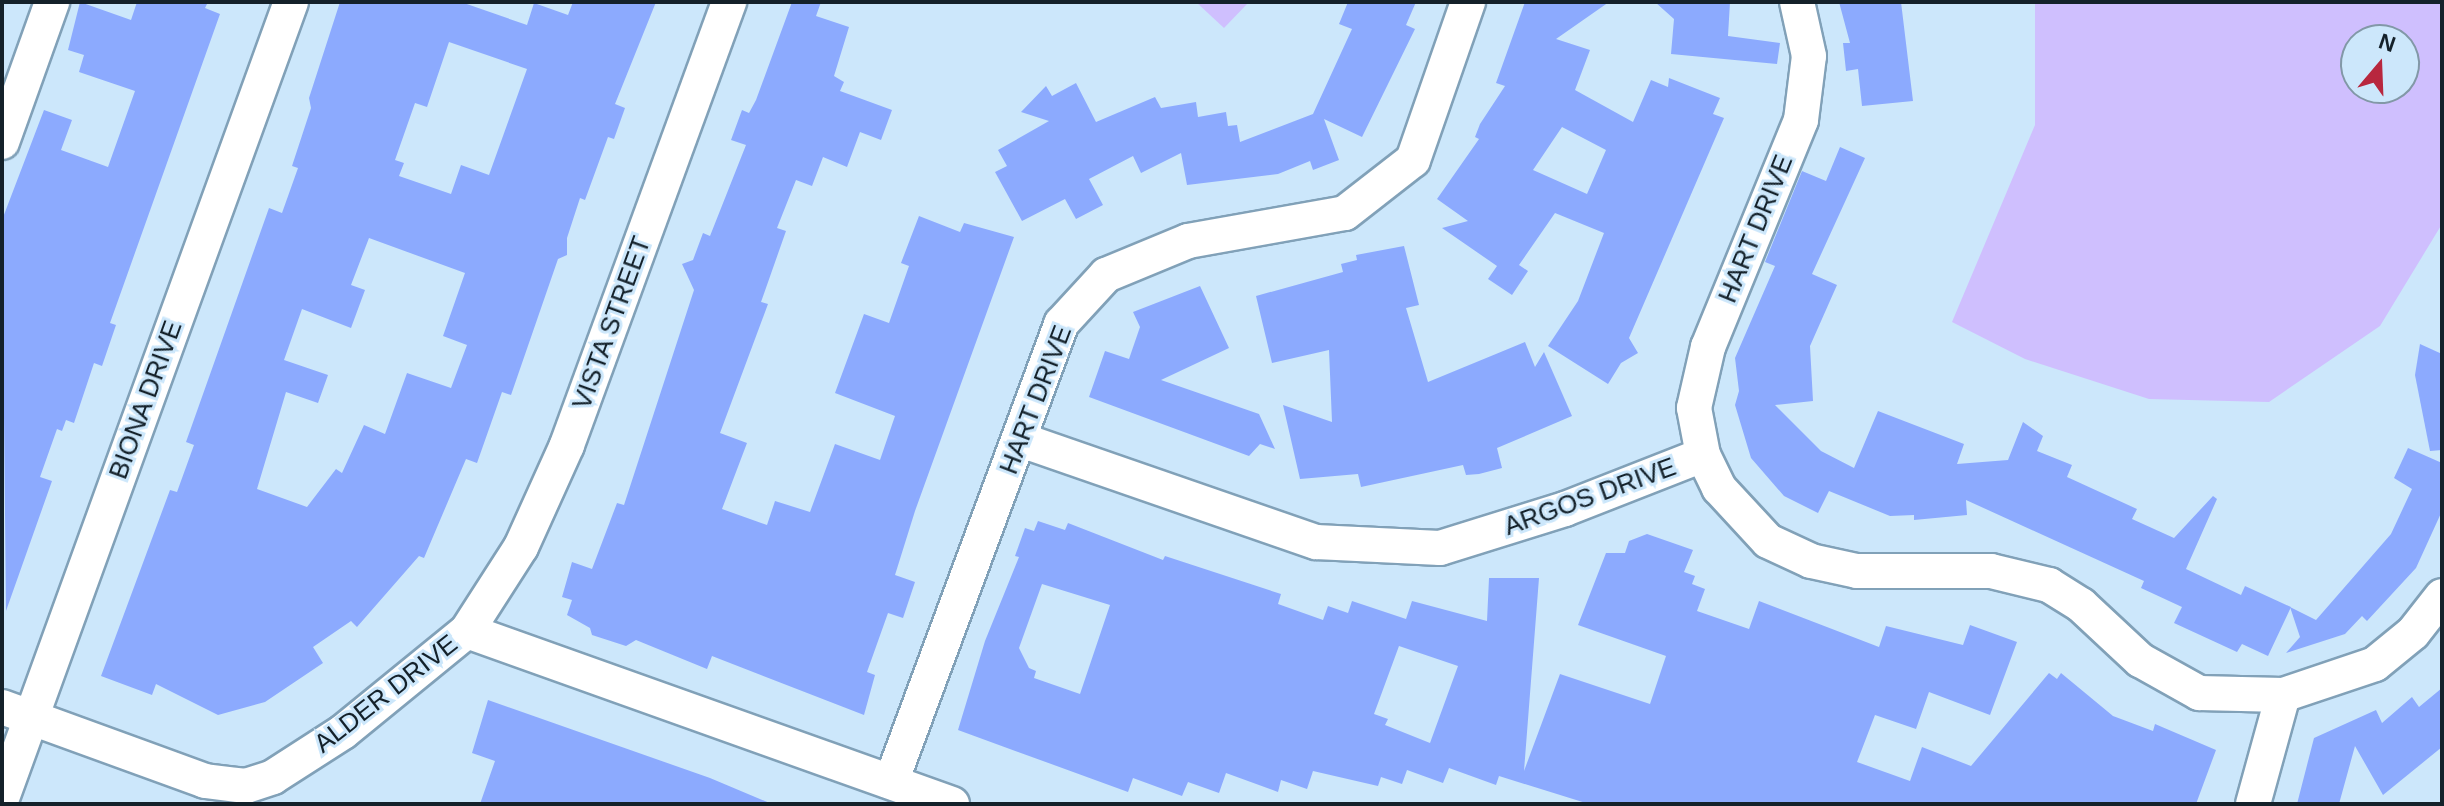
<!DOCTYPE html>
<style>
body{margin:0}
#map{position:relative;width:2444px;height:806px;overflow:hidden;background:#cce7fb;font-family:Helvetica,sans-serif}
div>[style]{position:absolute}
.green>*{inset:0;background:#cfbffe}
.building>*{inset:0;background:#8caafe}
.roads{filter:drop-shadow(2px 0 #81a1b8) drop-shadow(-2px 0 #81a1b8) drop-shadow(0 2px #81a1b8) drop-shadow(0 -2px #81a1b8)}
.street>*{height:34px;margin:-17px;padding:0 17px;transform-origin:17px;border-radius:17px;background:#fff}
span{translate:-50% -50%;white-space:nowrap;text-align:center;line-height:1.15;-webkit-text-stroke:6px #cce7fb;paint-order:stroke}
.street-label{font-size:26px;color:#14212a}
.frame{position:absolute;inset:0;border:4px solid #14212a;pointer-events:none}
.north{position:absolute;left:2340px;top:24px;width:80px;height:80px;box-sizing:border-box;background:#cce7fb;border:2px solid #8298a7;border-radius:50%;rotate:19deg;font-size:22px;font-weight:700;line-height:32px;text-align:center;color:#14212a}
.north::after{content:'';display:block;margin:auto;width:28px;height:36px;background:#b8273e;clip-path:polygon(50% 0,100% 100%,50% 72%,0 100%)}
</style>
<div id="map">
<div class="green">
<i style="clip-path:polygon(1196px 2px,1249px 2px,1224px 28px)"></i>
<i style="clip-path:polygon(evenodd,2035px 2px,2442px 2px,2442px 224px,2380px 326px,2269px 402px,2149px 399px,2025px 359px,1952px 322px,2035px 125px,2035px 2px,2356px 40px,2404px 40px,2404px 88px,2356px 88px,2356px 40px)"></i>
</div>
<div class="building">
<i style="clip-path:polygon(80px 2px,131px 20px,137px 2px,208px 2px,205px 8px,220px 14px,110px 323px,116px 325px,102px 366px,94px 363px,74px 423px,66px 420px,62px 431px,57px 429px,40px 477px,52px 481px,6px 611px,2px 220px,44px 110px,72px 120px,61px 150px,108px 167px,135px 91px,79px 72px,84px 55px,68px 50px)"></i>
<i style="clip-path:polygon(evenodd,340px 2px,461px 2px,527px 25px,534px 3px,568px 15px,573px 2px,656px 2px,615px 104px,625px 108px,614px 139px,608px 137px,585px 200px,580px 198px,567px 238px,567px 255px,558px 259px,511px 395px,502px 392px,477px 463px,466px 459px,424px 558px,419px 556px,357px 627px,351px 621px,313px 647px,323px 663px,265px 702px,218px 715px,156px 684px,152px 695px,101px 676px,170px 490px,177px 492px,194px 445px,186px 442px,269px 208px,282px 213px,298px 168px,292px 166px,311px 108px,309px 98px,340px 2px,449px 42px,527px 69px,489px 175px,461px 165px,451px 194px,399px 176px,404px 163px,395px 160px,415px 103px,427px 107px,449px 42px,340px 2px,369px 238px,465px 273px,443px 336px,467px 345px,451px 388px,407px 373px,385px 434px,364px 425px,342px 473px,336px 469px,307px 507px,257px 489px,286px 392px,318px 403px,328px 375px,284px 360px,302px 309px,351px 328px,365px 290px,351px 285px,369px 238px)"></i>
<i style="clip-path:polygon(792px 2px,821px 2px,816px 16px,849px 27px,834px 76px,844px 82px,840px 91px,892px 110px,881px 140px,860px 132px,847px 167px,823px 157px,812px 186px,796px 180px,777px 228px,786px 231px,761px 302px,768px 304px,720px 433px,747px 443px,722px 509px,767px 525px,775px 501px,810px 512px,835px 444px,880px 460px,895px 416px,835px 393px,864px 314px,889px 323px,909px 266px,901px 263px,919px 216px,960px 232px,964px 223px,1014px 237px,915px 511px,895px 575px,915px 582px,903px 618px,888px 613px,867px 672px,875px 675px,864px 715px,712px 656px,707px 669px,636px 640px,626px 646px,592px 635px,590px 628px,567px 615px,572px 600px,562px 597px,572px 562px,592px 569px,617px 503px,624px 505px,694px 290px,682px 264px,693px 260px,703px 233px,710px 236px,746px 145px,731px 140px,742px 110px,749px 113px,756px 100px)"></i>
<i style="clip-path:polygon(1348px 2px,1416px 2px,1406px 25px,1415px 29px,1362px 137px,1324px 119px,1339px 160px,1313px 170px,1310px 161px,1278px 174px,1187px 185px,1181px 153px,1141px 173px,1133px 156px,1089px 179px,1103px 205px,1076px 219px,1065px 199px,1022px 221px,995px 172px,1007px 166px,998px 150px,1049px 121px,1021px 112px,1046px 86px,1052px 96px,1076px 83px,1096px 122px,1155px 97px,1161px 108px,1196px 102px,1198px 117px,1226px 112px,1228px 126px,1237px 125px,1240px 142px,1313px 114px,1352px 29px,1339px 24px)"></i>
<i style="clip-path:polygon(evenodd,1525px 2px,1609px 2px,1556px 39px,1590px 50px,1575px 90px,1633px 122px,1651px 80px,1668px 87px,1669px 78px,1720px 98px,1713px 114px,1724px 118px,1629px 338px,1638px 353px,1621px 363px,1608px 384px,1548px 346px,1578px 301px,1604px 233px,1555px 213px,1519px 265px,1528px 271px,1512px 295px,1488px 279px,1497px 266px,1442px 228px,1468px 221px,1437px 199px,1479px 139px,1475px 137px,1480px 124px,1505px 86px,1496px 83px,1525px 2px,1562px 127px,1606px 150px,1587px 194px,1533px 170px,1562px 127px)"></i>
<i style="clip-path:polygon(1655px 2px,1730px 2px,1728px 36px,1780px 43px,1777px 64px,1671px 54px,1674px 19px)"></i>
<i style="clip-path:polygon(1839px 2px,1901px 2px,1913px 101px,1862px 106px,1858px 69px,1846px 71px,1843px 43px,1850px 43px)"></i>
<i style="clip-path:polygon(1840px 147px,1865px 158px,1812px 274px,1837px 285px,1810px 346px,1813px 401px,1775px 405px,1821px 451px,1854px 468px,1878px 411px,1964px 444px,1957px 464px,2008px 460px,2023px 422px,2043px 436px,2037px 451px,2072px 465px,2067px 477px,2137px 509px,2132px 519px,2174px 538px,2213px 496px,2217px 499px,2186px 569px,2241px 595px,2245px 586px,2291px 607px,2268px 656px,2242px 644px,2237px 652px,2174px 623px,2182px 607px,2141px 588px,2144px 581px,1966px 500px,1967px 515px,1914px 520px,1914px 515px,1890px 516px,1829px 491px,1818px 513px,1784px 496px,1751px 458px,1735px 405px,1739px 391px,1735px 358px,1775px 266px,1765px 262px,1802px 171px,1826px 181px)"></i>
<i style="clip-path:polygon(1404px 246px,1419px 305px,1406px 308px,1428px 382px,1525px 342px,1535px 367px,1544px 352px,1572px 416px,1497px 448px,1502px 468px,1479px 474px,1466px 475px,1463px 465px,1361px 487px,1358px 474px,1300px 479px,1283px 405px,1332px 422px,1329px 350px,1272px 363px,1256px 296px,1343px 272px,1341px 264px,1357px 260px,1356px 255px)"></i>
<i style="clip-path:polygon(1200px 286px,1229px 348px,1161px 380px,1259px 414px,1275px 449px,1260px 444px,1249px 456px,1089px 397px,1105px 351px,1129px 359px,1140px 327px,1133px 312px)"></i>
<i style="clip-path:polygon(2420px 344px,2442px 354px,2442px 450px,2430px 451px,2415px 375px)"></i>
<i style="clip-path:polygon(2408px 448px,2442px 463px,2442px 511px,2416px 568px,2367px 621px,2362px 616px,2345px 634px,2286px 653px,2300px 637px,2290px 607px,2316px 620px,2391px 534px,2412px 489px,2394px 478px)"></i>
<i style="clip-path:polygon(evenodd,1038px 521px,1065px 530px,1068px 523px,1163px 560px,1165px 556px,1281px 594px,1278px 604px,1323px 620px,1328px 606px,1348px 613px,1352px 601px,1406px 619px,1412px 601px,1487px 621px,1489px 578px,1539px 578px,1524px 771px,1560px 674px,1650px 704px,1666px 656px,1578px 625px,1606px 553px,1625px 553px,1629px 541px,1647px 534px,1693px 550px,1684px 572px,1695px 576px,1692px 584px,1705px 589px,1697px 611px,1749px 629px,1759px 601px,1879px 647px,1886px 626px,1963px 645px,1970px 625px,2017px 642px,1990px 715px,1929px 692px,1916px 729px,1875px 715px,1857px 762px,1910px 781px,1922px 747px,1971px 766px,2049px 673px,2057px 679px,2061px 673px,2113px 716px,2153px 731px,2155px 724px,2216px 750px,2196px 804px,1589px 804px,1499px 776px,1496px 785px,1449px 768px,1443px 783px,1407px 770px,1402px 784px,1381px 777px,1378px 786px,1313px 771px,1307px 789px,1281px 780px,1278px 792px,1226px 773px,1219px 793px,1188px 782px,1182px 796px,1133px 778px,1128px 792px,958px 730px,985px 641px,1019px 557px,1015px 556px,1025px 528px,1034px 531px,1038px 521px,1042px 584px,1110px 605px,1080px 694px,1034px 678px,1036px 671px,1029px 668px,1019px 648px,1042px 584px,1038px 521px,1399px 646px,1458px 666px,1430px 743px,1385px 725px,1388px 719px,1374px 714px,1399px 646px)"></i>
<i style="clip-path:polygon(2442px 688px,2442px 747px,2383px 795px,2355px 746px,2339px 804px,2297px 804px,2314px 738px,2376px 710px,2382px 723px,2412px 697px,2419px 707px)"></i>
<i style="clip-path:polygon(488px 700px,710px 778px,772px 804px,480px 804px,495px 761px,472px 753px)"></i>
</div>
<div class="roads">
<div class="street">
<i style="left:2px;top:142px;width:149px;rotate:-70.3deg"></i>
<i style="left:1021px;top:440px;width:312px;rotate:19.1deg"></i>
<i style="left:1316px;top:542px;width:124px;rotate:2.8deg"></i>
<i style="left:1440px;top:548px;width:131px;rotate:-17.3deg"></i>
<i style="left:1565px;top:509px;width:148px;rotate:-21.4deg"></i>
<i style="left:1703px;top:455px;width:37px;rotate:64deg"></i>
<i style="left:1719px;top:488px;width:72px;rotate:47.2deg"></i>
<i style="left:1768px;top:541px;width:47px;rotate:24.9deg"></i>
<i style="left:1811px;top:561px;width:47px;rotate:12.3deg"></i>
<i style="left:1857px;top:571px;width:134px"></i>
<i style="left:1991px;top:571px;width:60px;rotate:13.6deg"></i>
<i style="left:2049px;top:585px;width:38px;rotate:32deg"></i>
<i style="left:2081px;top:605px;width:81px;rotate:43deg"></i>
<i style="left:2140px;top:660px;width:68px;rotate:29.2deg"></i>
<i style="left:2199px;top:693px;width:84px;rotate:1.4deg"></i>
<i style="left:1703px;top:455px;width:48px;rotate:-100.8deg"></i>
<i style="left:1694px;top:408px;width:63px;rotate:-77.1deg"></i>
<i style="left:1708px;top:347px;width:245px;rotate:-67.7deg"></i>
<i style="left:1801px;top:120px;width:64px;rotate:-82.9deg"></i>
<i style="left:1809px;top:56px;width:55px;rotate:-102.5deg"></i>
<i style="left:467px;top:631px;width:100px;rotate:-57.3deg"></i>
<i style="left:521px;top:547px;width:112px;rotate:-65.7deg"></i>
<i style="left:567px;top:445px;width:472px;rotate:-69.9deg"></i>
<i style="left:2px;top:707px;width:216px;rotate:20deg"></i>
<i style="left:205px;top:781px;width:41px;rotate:7deg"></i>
<i style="left:246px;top:786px;width:28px;rotate:-18deg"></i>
<i style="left:273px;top:777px;width:83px;rotate:-32.7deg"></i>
<i style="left:343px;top:732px;width:160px;rotate:-39.2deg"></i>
<i style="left:467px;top:631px;width:515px;rotate:19.63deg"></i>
<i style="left:891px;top:782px;width:489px;rotate:-69.6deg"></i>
<i style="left:1061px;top:324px;width:67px;rotate:-47.4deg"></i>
<i style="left:1106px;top:275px;width:89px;rotate:-22.5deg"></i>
<i style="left:1188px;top:241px;width:159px;rotate:-10.1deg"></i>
<i style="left:1345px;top:213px;width:86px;rotate:-37.9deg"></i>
<i style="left:1413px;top:160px;width:167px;rotate:-70.8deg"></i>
<i style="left:2px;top:798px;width:847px;rotate:-70.05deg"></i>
<i style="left:2253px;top:804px;width:113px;rotate:-74.6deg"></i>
<i style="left:2283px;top:695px;width:97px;rotate:-18.6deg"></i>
<i style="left:2375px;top:664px;width:49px;rotate:-39.2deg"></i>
<i style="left:2413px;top:633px;width:47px;rotate:-51.9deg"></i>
</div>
</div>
<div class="street-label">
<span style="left:1756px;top:229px;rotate:-68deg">HART DRIVE</span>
<span style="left:612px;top:323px;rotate:-70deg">VISTA STREET</span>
<span style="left:146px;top:400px;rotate:-70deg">BIONA DRIVE</span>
<span style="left:1036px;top:400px;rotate:-69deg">HART DRIVE</span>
<span style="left:1590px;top:497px;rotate:-20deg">ARGOS DRIVE</span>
<span style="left:386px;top:694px;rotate:-38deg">ALDER DRIVE</span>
</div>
<div class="frame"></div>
<div class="north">N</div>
</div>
